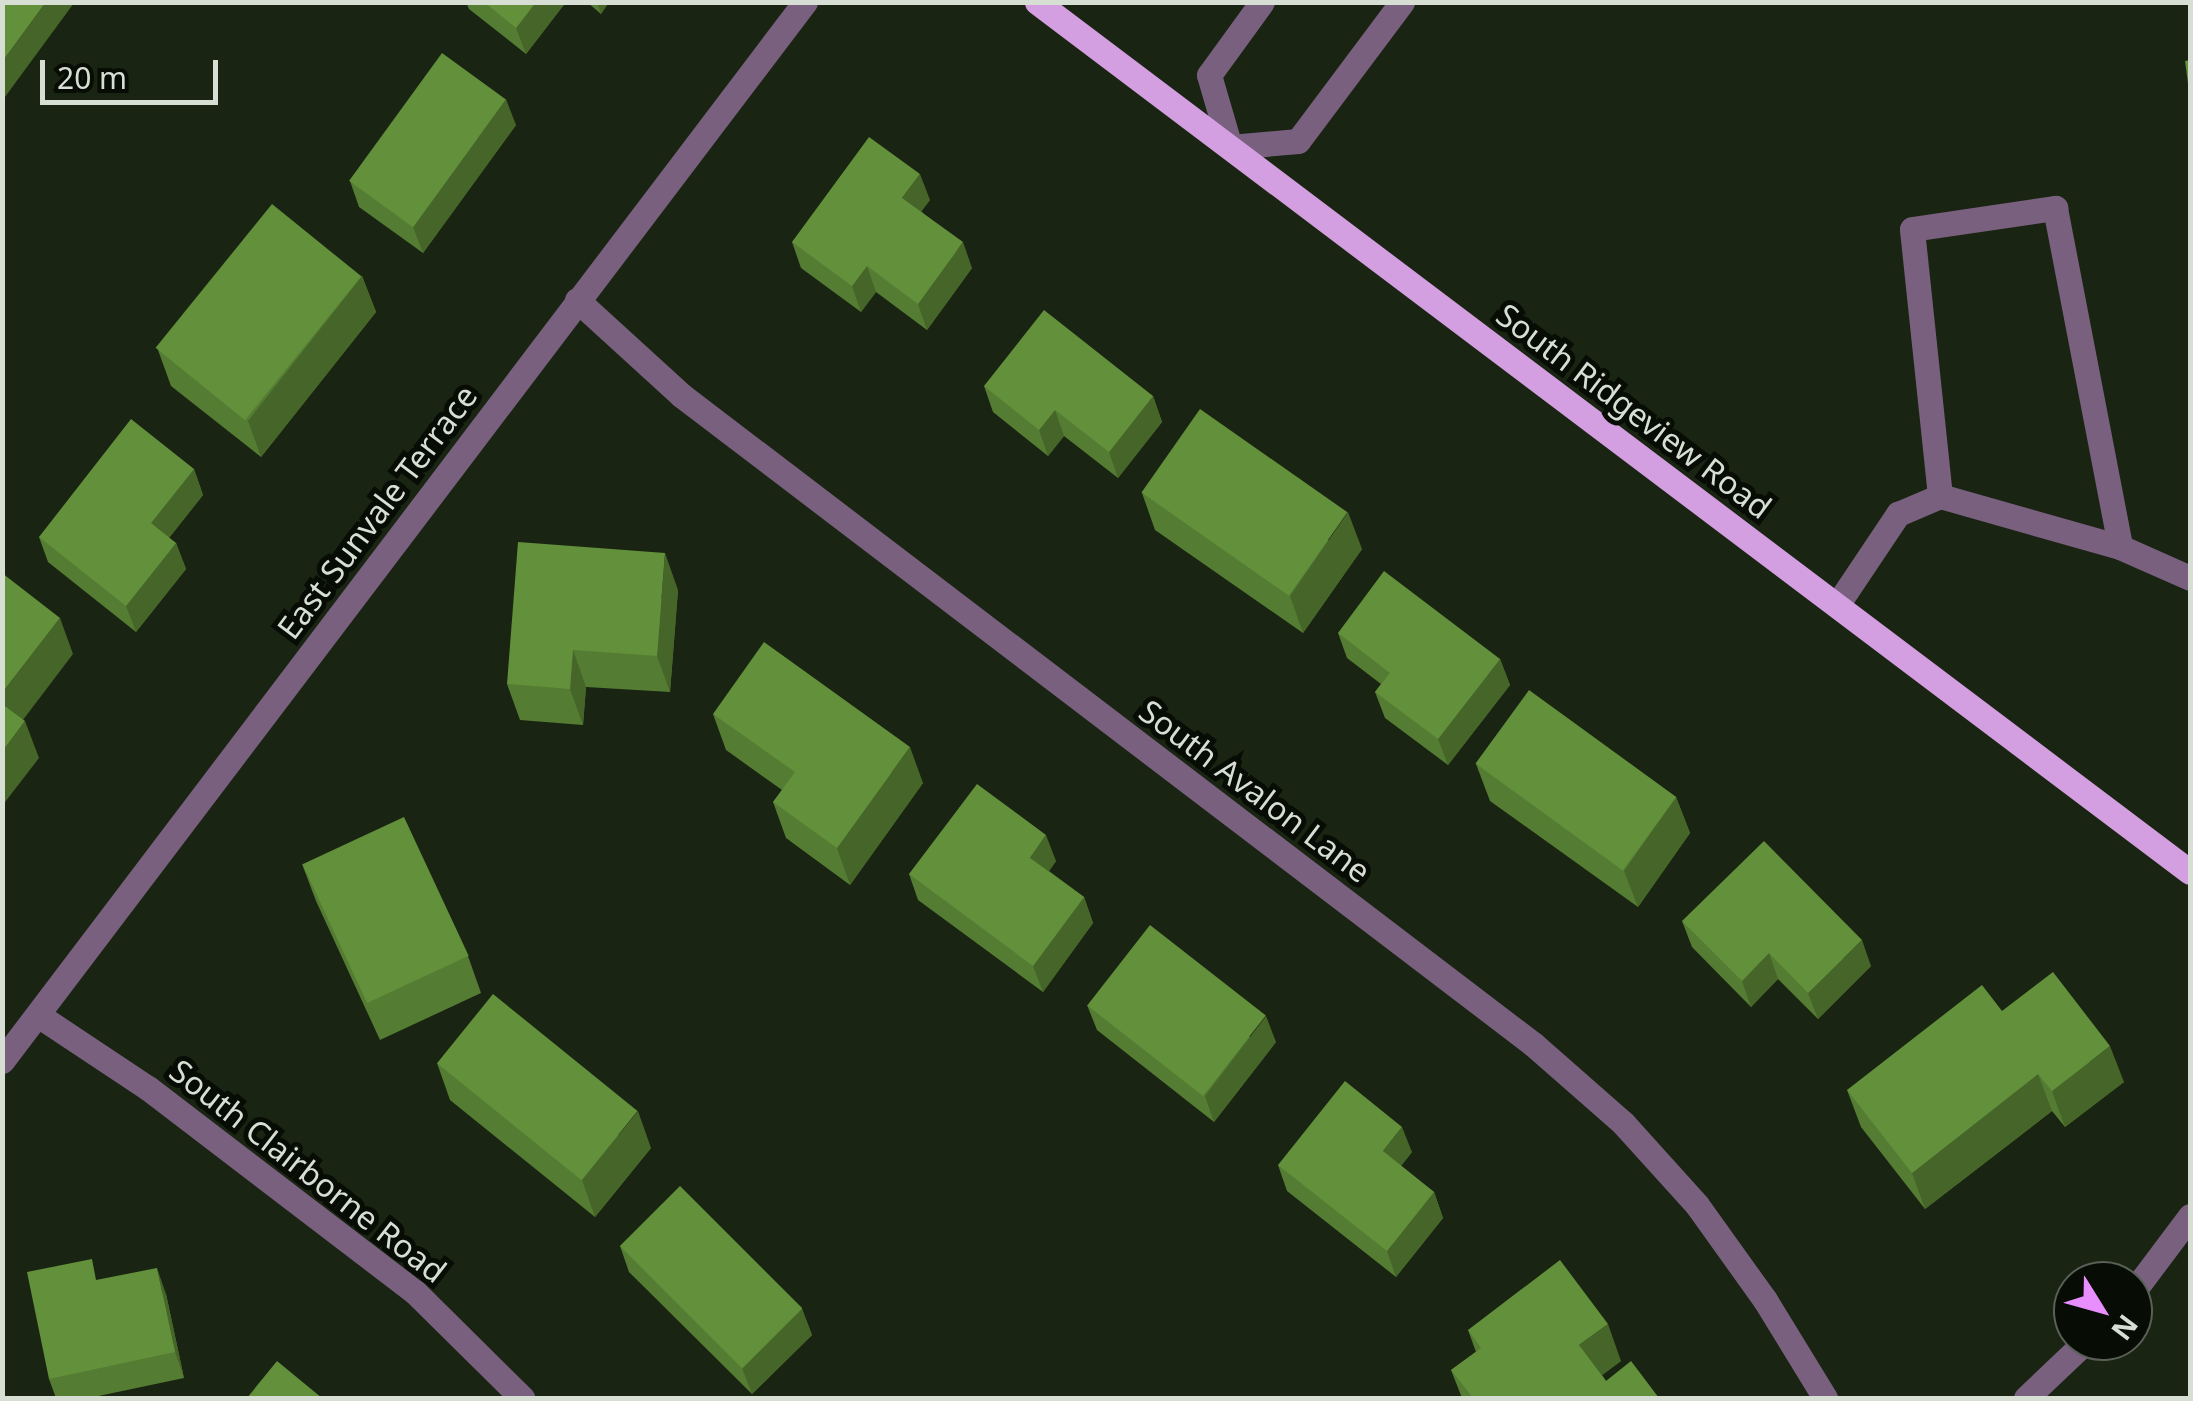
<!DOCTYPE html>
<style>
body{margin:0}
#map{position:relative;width:2193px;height:1401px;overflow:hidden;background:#1a2412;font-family:"Noto Sans",sans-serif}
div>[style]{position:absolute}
.minor>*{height:25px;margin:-12.5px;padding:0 12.5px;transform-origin:12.5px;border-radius:12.5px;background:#79607f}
.major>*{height:25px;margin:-12.5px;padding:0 12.5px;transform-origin:12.5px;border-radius:12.5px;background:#d49fe1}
.wall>*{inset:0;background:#547c33}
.shaded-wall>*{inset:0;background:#456529}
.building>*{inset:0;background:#62903b;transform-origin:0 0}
span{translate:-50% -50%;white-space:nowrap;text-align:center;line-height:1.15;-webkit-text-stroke:10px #070c05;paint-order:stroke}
.street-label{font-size:32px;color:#d7ded3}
.frame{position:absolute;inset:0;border:5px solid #d7ded3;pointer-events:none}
.north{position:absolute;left:2053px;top:1261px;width:100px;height:100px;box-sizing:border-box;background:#070c05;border:2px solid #5a6057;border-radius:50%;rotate:127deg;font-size:28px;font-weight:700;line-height:40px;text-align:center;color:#d7ded3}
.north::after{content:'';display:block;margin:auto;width:35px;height:45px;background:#e98efe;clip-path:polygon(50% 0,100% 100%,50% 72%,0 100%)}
.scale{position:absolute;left:40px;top:60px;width:178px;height:45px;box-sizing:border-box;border:5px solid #d7ded3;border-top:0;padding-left:12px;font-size:30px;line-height:35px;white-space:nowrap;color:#d7ded3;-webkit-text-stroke:8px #070c05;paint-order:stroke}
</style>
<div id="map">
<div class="minor">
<i style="left:1262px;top:2px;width:90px;rotate:126deg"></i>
<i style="left:1209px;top:75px;width:75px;rotate:73.7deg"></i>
<i style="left:1230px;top:147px;width:68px;rotate:-5deg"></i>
<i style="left:1298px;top:141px;width:174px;rotate:-53.2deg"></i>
<i style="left:577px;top:300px;width:141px;rotate:42.4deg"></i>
<i style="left:681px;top:395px;width:1071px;rotate:37.3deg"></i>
<i style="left:1533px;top:1044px;width:120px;rotate:41.3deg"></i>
<i style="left:1623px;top:1123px;width:110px;rotate:47.9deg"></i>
<i style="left:1697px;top:1205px;width:117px;rotate:54.4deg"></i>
<i style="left:1765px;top:1300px;width:115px;rotate:58.5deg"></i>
<i style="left:2120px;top:547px;width:77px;rotate:23.9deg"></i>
<i style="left:1837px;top:605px;width:110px;rotate:-56.2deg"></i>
<i style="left:1898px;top:514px;width:46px;rotate:-23.2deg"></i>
<i style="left:1940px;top:496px;width:268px;rotate:-96deg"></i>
<i style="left:1912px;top:229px;width:145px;rotate:-8.4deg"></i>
<i style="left:2055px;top:208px;width:345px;rotate:79.1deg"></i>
<i style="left:2120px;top:547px;width:187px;rotate:-164.2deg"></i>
<i style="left:38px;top:1015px;width:132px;rotate:33.6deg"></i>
<i style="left:148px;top:1088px;width:336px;rotate:37.4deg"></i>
<i style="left:415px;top:1292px;width:151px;rotate:44.7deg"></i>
<i style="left:2px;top:1061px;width:1329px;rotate:-52.83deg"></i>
<i style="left:2133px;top:1292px;width:95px;rotate:-53.1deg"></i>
<i style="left:2026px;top:1398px;width:83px;rotate:-43.5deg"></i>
</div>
<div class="major">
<i style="left:1037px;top:2px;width:1444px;rotate:37.04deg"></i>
</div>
<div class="wall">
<i style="clip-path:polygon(466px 2px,566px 2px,526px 54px,469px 9px)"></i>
<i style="clip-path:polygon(587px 2px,609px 2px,601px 14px)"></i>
<i style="clip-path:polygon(516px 125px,423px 253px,359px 207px,350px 181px)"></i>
<i style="clip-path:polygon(930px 200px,921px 211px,972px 268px,927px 330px,876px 292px,861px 312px,801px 268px,792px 242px)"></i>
<i style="clip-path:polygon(362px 276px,376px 312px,261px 457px,171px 386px,158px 350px)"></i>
<i style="clip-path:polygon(984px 386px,1153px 396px,1162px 422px,1118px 478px,1064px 436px,1048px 456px,993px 412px)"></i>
<i style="clip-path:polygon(194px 469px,203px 495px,169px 538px,176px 543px,186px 569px,136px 632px,48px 562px,39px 537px)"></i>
<i style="clip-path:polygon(1142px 493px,1362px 549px,1303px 633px,1155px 530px)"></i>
<i style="clip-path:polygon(678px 590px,670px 692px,586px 687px,583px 725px,520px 720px,507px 684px)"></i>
<i style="clip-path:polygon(1338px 633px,1500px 659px,1510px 685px,1448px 765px,1385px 718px,1375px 692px,1381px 684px,1347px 658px)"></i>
<i style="clip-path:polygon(713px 714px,923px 783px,850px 885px,786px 838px,773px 802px,782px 790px,726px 750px)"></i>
<i style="clip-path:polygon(1476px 764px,1676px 797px,1690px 833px,1638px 907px,1490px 801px)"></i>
<i style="clip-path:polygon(1056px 861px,1049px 871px,1084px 897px,1093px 923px,1043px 992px,918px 900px,909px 874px)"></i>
<i style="clip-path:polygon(302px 864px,468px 956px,481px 993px,380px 1040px,316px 901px)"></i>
<i style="clip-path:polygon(1682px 921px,1871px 966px,1818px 1019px,1778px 979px,1751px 1007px,1692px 947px)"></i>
<i style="clip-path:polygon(1087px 1005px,1276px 1042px,1214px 1122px,1097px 1030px)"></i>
<i style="clip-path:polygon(2002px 1011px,2124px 1082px,2065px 1127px,2052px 1111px,1925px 1209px,1861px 1127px,1847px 1090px)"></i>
<i style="clip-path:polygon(437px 1063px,651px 1148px,595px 1217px,450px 1100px)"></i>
<i style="clip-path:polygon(1412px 1152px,1401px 1166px,1434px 1192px,1443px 1218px,1396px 1277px,1287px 1191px,1278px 1165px)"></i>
<i style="clip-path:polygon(620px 1246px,802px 1309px,812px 1335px,752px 1394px,629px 1272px)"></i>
<i style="clip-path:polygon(99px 1280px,166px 1294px,184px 1378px,89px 1398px,56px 1398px,49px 1379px)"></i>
<i style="clip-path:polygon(1468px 1330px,1621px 1361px,1602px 1375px,1606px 1381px,1659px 1398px,1462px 1398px,1451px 1370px,1476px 1352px)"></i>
</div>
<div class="shaded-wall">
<i style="clip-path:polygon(46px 2px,74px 3px,2px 101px,2px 62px)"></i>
<i style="clip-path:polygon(536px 2px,566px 2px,526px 54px,516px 28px)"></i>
<i style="clip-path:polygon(597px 2px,609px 2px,601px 14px)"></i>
<i style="clip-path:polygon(506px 99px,516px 125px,423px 253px,413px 227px)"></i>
<i style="clip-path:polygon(920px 174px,930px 200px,912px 224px,902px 198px)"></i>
<i style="clip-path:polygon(963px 242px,972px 268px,927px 330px,918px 304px)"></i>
<i style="clip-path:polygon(867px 266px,876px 292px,861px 312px,852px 286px)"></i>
<i style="clip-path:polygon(362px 276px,376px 312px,261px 457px,248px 421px)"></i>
<i style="clip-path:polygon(1153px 396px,1162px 422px,1118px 478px,1109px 452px)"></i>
<i style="clip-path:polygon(1055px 410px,1064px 436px,1048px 456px,1039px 430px)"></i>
<i style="clip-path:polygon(194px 469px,203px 495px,160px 549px,151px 523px)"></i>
<i style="clip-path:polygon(1348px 512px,1362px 549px,1303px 633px,1290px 596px)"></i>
<i style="clip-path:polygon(176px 543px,186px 569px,136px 632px,126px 606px)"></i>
<i style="clip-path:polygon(665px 553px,678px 590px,670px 692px,657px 656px)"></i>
<i style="clip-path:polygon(60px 618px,73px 654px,10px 737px,2px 716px,2px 693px)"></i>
<i style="clip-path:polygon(573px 650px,586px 687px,583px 725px,570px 689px)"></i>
<i style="clip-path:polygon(1500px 659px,1510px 685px,1448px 765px,1438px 739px)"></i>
<i style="clip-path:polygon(25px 721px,39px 758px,2px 806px,2px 752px)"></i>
<i style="clip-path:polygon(910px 747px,923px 783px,850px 885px,837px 848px)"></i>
<i style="clip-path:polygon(1676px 797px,1690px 833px,1638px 907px,1624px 871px)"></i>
<i style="clip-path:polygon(1046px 835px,1056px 861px,1040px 884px,1030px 858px)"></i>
<i style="clip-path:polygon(1084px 897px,1093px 923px,1043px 992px,1033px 966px)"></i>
<i style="clip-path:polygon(1862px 940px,1871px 966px,1818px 1019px,1808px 993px)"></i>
<i style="clip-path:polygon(1769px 953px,1778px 979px,1751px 1007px,1742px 981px)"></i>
<i style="clip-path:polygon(1266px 1016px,1276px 1042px,1214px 1122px,1205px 1096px)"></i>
<i style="clip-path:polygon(2110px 1046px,2124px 1082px,2065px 1127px,2052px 1091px)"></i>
<i style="clip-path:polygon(2038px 1074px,2052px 1111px,1925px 1209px,1912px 1173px)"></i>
<i style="clip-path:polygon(638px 1111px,651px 1148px,595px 1217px,582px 1180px)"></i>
<i style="clip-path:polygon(1402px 1127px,1412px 1152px,1392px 1177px,1383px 1151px)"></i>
<i style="clip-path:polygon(1434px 1192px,1443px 1218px,1396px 1277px,1387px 1251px)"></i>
<i style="clip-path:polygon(157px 1268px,166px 1294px,184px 1378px,175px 1352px)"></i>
<i style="clip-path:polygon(802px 1309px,812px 1335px,752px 1394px,742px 1368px)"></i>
<i style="clip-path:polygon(1608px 1324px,1621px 1361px,1593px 1382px,1579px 1345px)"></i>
</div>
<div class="building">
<i style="clip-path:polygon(2px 2px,46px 2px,2px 62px)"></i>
<i style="clip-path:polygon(484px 2px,536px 2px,516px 28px)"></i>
<i style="left:442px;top:53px;width:79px;height:158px;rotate:36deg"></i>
<i style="clip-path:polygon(2190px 60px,2190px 98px,2185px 61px)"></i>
<i style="clip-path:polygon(869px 137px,920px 174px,902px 198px,963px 242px,918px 304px,867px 266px,852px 286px,792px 242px)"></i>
<i style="left:272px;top:204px;width:115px;height:185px;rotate:39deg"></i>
<i style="clip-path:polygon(1044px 310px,1153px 396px,1109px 452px,1055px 410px,1039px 430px,984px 386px)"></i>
<i style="left:1200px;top:409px;width:180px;height:102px;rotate:35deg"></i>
<i style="clip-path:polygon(131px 419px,194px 469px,151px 523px,176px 543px,126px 606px,39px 537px)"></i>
<i style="clip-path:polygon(518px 542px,665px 553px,657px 656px,573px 650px,570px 689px,507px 684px)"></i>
<i style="clip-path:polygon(1384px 571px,1500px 659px,1438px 739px,1375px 692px,1390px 673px,1338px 633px)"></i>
<i style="clip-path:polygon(2px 573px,60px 618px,2px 693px)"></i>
<i style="clip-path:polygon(764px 642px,910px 747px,837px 848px,773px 802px,795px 772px,713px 714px)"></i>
<i style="left:1529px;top:690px;width:182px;height:91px;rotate:36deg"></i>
<i style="clip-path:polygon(2px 704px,25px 721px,2px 752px)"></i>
<i style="clip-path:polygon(977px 784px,1046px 835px,1030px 858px,1084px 897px,1033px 966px,909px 874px)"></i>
<i style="left:404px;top:817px;width:153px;height:112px;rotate:65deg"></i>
<i style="clip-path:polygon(1764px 841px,1862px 940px,1808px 993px,1769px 953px,1742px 981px,1682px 921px)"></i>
<i style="left:1150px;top:925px;width:147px;height:102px;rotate:38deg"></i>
<i style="clip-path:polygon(2053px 972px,2110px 1046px,2052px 1091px,2038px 1074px,1912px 1173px,1847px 1090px,1982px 985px,2002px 1011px)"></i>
<i style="left:493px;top:994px;width:186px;height:89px;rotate:39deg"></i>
<i style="clip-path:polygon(1345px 1081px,1402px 1127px,1383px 1151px,1434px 1192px,1387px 1251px,1278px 1165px)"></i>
<i style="left:680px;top:1186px;width:173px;height:85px;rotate:45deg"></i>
<i style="clip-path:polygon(92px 1259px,96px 1280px,157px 1268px,175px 1352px,49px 1379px,27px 1272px)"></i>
<i style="clip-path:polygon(1560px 1260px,1608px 1324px,1579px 1345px,1606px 1381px,1631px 1361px,1659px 1398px,1473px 1398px,1451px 1370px,1481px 1348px,1468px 1330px)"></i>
<i style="clip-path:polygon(277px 1361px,322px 1398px,247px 1398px)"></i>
</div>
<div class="street-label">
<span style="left:1634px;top:411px;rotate:37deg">South Ridgeview Road</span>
<span style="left:377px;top:512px;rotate:-53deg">East Sunvale Terrace</span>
<span style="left:1255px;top:791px;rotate:37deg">South Avalon Lane</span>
<span style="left:308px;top:1171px;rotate:38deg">South Clairborne Road</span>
</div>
<div class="frame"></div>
<div class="north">N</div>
<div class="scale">20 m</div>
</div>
